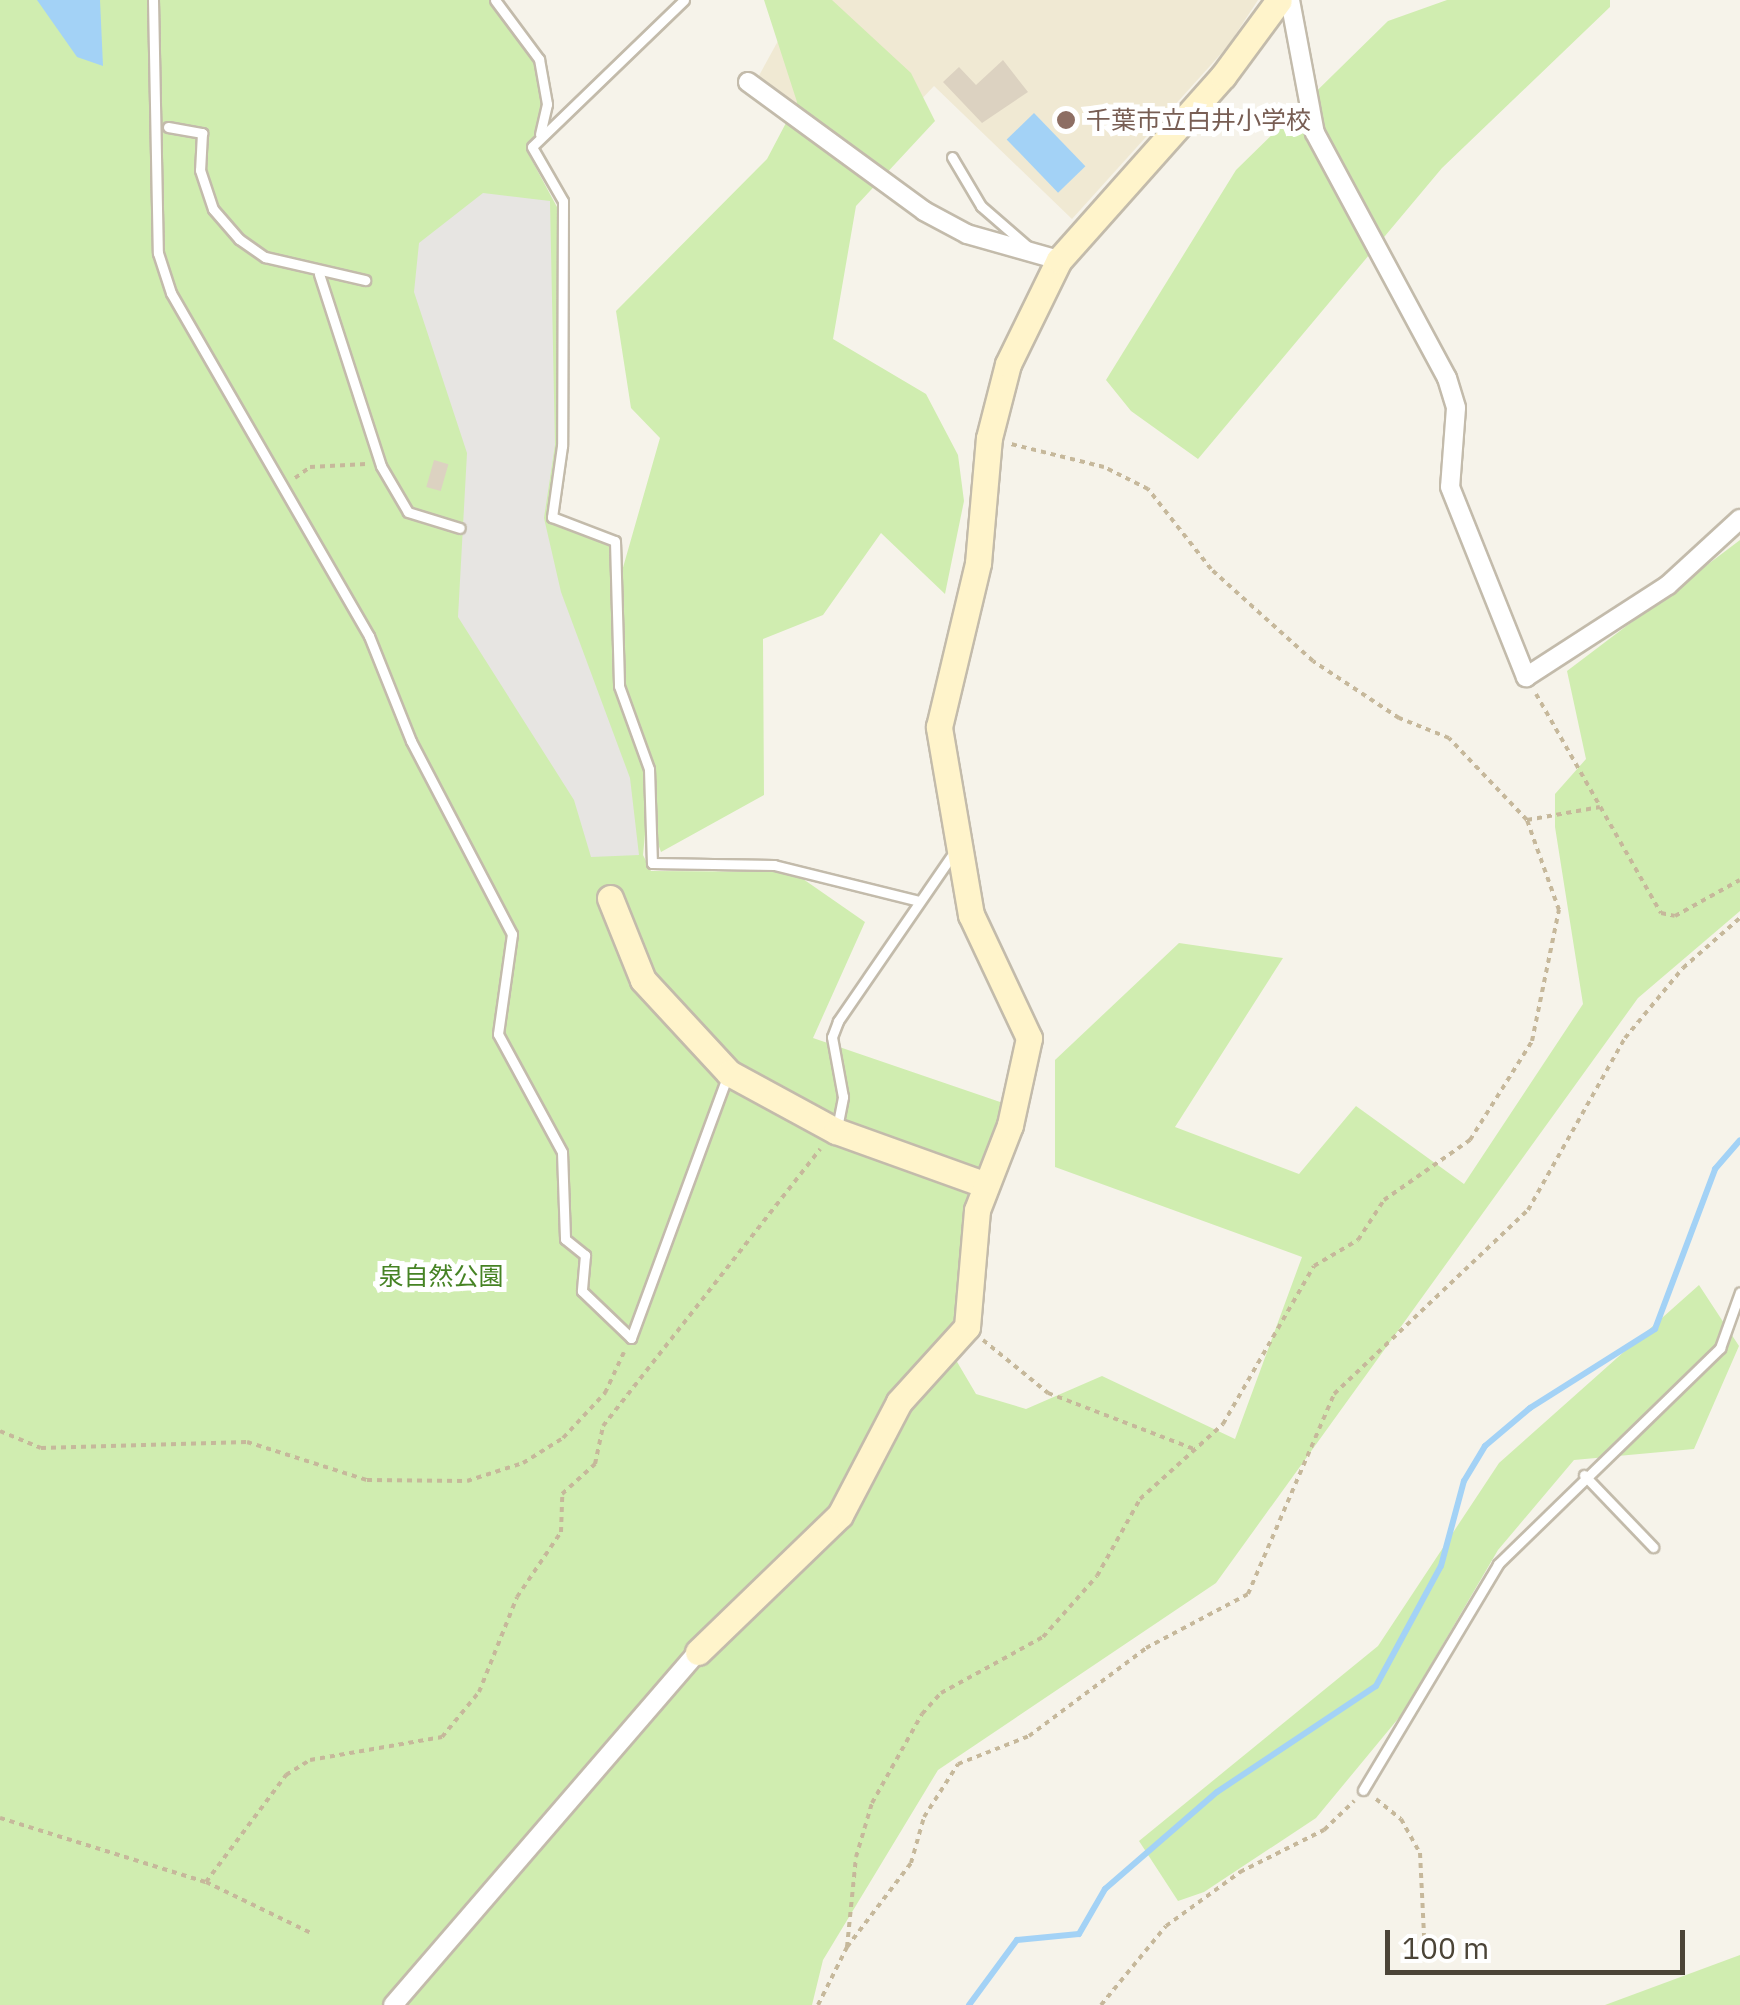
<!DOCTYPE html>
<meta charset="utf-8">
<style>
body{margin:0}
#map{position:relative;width:1740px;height:2005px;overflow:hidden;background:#f6f3ea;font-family:"IBM Plex Sans","Noto Sans JP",sans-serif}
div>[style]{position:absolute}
.education>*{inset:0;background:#f0e9d3}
.green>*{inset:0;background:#d0edb0}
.parking>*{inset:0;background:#e7e5e2}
.water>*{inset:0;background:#a3d2f6;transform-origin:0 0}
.stream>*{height:6px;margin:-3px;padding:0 3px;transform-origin:3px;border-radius:3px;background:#a3d2f6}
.building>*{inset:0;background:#dcd2c1;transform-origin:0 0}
.path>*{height:4px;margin-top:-2px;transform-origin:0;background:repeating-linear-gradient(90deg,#c6b89b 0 5px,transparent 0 10px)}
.roads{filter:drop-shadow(2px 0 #c3bbab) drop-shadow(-2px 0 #c3bbab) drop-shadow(0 2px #c3bbab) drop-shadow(0 -2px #c3bbab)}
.lane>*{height:9px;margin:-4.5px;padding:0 4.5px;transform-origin:4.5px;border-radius:4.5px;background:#fff}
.street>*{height:18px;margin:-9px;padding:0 9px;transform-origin:9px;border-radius:9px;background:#fff}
.secondary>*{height:25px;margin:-12.5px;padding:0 12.5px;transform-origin:12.5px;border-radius:12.5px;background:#fff4cb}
.dots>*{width:28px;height:28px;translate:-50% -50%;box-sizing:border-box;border:5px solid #fff;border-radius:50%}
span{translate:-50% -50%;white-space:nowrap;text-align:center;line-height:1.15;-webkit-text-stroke:10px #fff;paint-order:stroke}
.education-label{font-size:25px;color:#785e54}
.left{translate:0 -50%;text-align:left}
.park-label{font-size:25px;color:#468324}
.scale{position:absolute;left:1385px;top:1930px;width:300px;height:45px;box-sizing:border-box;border:5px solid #4b4437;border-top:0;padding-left:12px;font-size:30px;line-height:35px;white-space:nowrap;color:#4b4437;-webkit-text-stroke:8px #fff;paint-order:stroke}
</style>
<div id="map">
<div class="education">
<i style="clip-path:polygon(780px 0,1258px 0,1228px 46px,1072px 219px,934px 86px,865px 159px,756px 81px,784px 30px)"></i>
</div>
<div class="green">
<i style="clip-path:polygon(0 0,499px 0,534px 55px,543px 101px,529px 155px,557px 207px,559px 445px,547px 514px,553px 523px,610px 544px,612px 606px,660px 438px,631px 408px,616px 311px,767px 159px,797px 102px,764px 0,832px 0,911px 73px,935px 121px,856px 206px,833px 339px,926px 394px,958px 455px,964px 501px,945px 594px,881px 533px,823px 615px,763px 639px,764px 795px,661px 852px,647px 814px,643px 855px,651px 871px,793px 872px,865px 922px,813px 1038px,1006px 1104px,963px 1304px,943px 1338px,976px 1394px,1026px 1409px,1102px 1376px,1235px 1439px,1302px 1257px,1055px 1167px,1055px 1060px,1179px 943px,1283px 958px,1175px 1127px,1299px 1174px,1356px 1106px,1464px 1184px,1583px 1004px,1555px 827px,1555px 794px,1586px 759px,1567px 671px,1740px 540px,1740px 911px,1638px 998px,1216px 1583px,938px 1770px,823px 1960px,812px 2005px,0 2005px)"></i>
<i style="clip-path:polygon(1447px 0,1610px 0,1610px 7px,1442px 168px,1198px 459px,1131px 411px,1106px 380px,1236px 170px,1388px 21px)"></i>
<i style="clip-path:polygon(1699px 1285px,1739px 1346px,1694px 1449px,1574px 1460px,1498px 1550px,1402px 1714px,1316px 1818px,1204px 1892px,1178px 1901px,1139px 1841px,1378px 1646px,1499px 1463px)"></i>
<i style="clip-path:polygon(1740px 1955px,1740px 2005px,1605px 2005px)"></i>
</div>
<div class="parking">
<i style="clip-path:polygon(483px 193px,550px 201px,555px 445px,544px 518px,561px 592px,630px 778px,639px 855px,591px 857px,574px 800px,458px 617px,467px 453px,414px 292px,419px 243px)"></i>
</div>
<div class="water">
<i style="clip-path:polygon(37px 0,100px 0,103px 66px,77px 57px)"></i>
<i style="left:1034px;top:113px;width:74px;height:38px;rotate:46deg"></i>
</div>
<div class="stream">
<i style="left:969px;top:2005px;width:81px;rotate:-53.6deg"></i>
<i style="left:1017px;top:1940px;width:62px;rotate:-5.5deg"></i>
<i style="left:1079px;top:1934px;width:52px;rotate:-60deg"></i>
<i style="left:1105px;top:1889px;width:148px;rotate:-40.9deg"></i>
<i style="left:1217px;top:1792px;width:191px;rotate:-33.7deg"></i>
<i style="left:1376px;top:1686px;width:136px;rotate:-61.6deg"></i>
<i style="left:1441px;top:1566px;width:88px;rotate:-74.9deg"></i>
<i style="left:1464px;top:1481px;width:41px;rotate:-59deg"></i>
<i style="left:1485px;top:1446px;width:59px;rotate:-40.2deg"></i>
<i style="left:1530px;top:1408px;width:148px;rotate:-32.3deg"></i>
<i style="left:1655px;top:1329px;width:171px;rotate:-69.4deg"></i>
<i style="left:1715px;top:1169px;width:38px;rotate:-49deg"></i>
</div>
<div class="building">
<i style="clip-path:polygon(1003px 60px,1028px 92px,982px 123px,943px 82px,959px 67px,976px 85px)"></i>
<i style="left:434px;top:460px;width:15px;height:28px;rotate:16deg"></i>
</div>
<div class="path">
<i style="left:295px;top:478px;width:19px;rotate:-36deg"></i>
<i style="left:310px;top:467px;width:56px;rotate:-3.1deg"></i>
<i style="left:1536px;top:694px;width:252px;rotate:60.3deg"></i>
<i style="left:1661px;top:913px;width:14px;rotate:12deg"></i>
<i style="left:1675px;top:916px;width:74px;rotate:-29deg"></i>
<i style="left:1527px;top:820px;width:74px;rotate:-10.1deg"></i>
<i style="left:983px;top:1340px;width:84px;rotate:39.2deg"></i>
<i style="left:1048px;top:1393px;width:156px;rotate:21deg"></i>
<i style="left:0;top:1431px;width:44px;rotate:22.5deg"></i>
<i style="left:41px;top:1448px;width:206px;rotate:-1.7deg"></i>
<i style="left:247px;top:1442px;width:126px;rotate:17.6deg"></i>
<i style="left:367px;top:1480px;width:100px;rotate:0.6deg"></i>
<i style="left:467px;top:1481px;width:59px;rotate:-17.8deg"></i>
<i style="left:523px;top:1463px;width:47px;rotate:-32deg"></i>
<i style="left:563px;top:1438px;width:62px;rotate:-47deg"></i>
<i style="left:605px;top:1393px;width:45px;rotate:-65.1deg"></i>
<i style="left:1376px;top:1799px;width:32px;rotate:39deg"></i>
<i style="left:1401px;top:1819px;width:39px;rotate:61deg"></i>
<i style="left:1420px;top:1853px;width:101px;rotate:87.2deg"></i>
<i style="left:0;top:1818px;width:216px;rotate:17.3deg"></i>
<i style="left:206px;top:1882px;width:119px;rotate:25.9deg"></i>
<i style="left:206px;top:1882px;width:134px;rotate:-53.2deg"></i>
<i style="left:286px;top:1775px;width:28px;rotate:-32deg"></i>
<i style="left:310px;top:1760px;width:134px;rotate:-9.9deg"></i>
<i style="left:442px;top:1737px;width:58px;rotate:-50.6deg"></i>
<i style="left:479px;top:1692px;width:102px;rotate:-68.2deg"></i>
<i style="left:517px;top:1597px;width:78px;rotate:-55.9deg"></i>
<i style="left:561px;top:1532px;width:38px;rotate:-88deg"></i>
<i style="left:562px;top:1494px;width:45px;rotate:-42.3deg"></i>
<i style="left:595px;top:1464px;width:39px;rotate:-78deg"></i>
<i style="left:603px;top:1426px;width:352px;rotate:-51.9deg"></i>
<i style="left:847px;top:1947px;width:90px;rotate:-84.3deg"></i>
<i style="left:856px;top:1857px;width:56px;rotate:-73.5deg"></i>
<i style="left:872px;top:1803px;width:102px;rotate:-60.7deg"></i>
<i style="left:922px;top:1714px;width:28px;rotate:-48deg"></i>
<i style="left:941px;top:1693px;width:116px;rotate:-28.8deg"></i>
<i style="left:1043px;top:1637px;width:81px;rotate:-48.5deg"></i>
<i style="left:1097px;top:1576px;width:88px;rotate:-60.8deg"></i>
<i style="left:1140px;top:1499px;width:112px;rotate:-42.1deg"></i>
<i style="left:1223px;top:1424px;width:182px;rotate:-60.1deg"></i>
<i style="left:1314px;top:1266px;width:51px;rotate:-30.6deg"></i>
<i style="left:1358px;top:1240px;width:48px;rotate:-57deg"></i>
<i style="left:1384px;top:1200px;width:105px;rotate:-34.9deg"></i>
<i style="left:1470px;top:1140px;width:117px;rotate:-57.9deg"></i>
<i style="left:1532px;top:1041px;width:134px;rotate:-78.4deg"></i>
<i style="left:1559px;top:910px;width:96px;rotate:-109.6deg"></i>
<i style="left:1527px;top:820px;width:113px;rotate:-133.6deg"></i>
<i style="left:1449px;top:738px;width:54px;rotate:-158.2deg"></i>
<i style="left:1399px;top:718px;width:103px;rotate:-146.5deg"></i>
<i style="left:1313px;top:661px;width:137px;rotate:-138deg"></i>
<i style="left:1211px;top:569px;width:102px;rotate:-128.2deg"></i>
<i style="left:1148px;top:489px;width:49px;rotate:-153.4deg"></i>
<i style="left:1104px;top:467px;width:96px;rotate:-166.1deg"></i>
<i style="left:818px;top:2005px;width:65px;rotate:-63.4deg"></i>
<i style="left:847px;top:1947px;width:106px;rotate:-52.7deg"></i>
<i style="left:911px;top:1863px;width:48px;rotate:-74.2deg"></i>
<i style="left:924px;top:1817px;width:63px;rotate:-57.3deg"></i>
<i style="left:958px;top:1764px;width:76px;rotate:-21.5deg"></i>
<i style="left:1029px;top:1736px;width:146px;rotate:-36.9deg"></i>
<i style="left:1146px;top:1648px;width:115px;rotate:-27.9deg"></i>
<i style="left:1248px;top:1594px;width:218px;rotate:-66.7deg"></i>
<i style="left:1334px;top:1394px;width:267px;rotate:-43.5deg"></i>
<i style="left:1528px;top:1210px;width:197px;rotate:-60.6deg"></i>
<i style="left:1625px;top:1038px;width:91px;rotate:-50.4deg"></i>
<i style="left:1683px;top:968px;width:76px;rotate:-41.3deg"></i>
<i style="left:1101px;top:2005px;width:102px;rotate:-50.6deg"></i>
<i style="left:1166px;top:1926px;width:92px;rotate:-36.1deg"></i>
<i style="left:1240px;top:1872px;width:94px;rotate:-26.6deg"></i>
<i style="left:1324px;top:1830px;width:42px;rotate:-44deg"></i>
</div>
<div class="roads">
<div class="lane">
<i style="left:153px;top:0;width:253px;rotate:88.9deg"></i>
<i style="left:158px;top:253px;width:42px;rotate:72deg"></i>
<i style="left:171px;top:293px;width:396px;rotate:60deg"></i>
<i style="left:369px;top:636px;width:113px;rotate:68.2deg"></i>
<i style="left:411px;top:741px;width:218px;rotate:62.4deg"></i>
<i style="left:512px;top:934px;width:101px;rotate:98deg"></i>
<i style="left:498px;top:1034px;width:134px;rotate:61.5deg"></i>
<i style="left:562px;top:1152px;width:87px;rotate:88deg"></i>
<i style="left:565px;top:1239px;width:26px;rotate:39deg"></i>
<i style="left:585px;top:1255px;width:36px;rotate:95deg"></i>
<i style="left:582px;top:1291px;width:68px;rotate:43.8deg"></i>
<i style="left:631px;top:1338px;width:278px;rotate:-69.8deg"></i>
<i style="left:495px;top:0;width:74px;rotate:53.3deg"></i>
<i style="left:539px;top:59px;width:46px;rotate:79.9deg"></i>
<i style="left:547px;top:104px;width:31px;rotate:103deg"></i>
<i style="left:684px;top:0;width:211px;rotate:136deg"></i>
<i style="left:532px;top:147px;width:62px;rotate:60.1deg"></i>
<i style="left:563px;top:201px;width:245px;rotate:90.2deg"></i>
<i style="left:562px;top:446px;width:72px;rotate:98deg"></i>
<i style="left:552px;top:517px;width:67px;rotate:20.9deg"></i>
<i style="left:615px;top:541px;width:145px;rotate:88.4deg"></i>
<i style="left:619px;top:686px;width:88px;rotate:70.1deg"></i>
<i style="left:649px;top:769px;width:94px;rotate:88.2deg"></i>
<i style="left:652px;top:863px;width:122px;rotate:0.9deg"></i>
<i style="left:774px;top:865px;width:150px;rotate:13.9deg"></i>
<i style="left:168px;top:127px;width:35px;rotate:10deg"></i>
<i style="left:202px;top:133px;width:37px;rotate:93deg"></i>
<i style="left:200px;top:170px;width:41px;rotate:71.6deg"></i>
<i style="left:213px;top:209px;width:40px;rotate:49deg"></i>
<i style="left:239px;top:239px;width:32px;rotate:35deg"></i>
<i style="left:265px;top:257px;width:103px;rotate:13deg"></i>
<i style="left:952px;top:157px;width:57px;rotate:59.4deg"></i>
<i style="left:981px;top:206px;width:61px;rotate:41deg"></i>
<i style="left:319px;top:274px;width:202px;rotate:72.1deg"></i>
<i style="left:381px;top:466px;width:53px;rotate:59.6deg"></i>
<i style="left:408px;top:512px;width:54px;rotate:17.1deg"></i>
<i style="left:837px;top:1128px;width:32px;rotate:-79deg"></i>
<i style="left:843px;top:1097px;width:61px;rotate:-100.4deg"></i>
<i style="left:832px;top:1037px;width:17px;rotate:-69deg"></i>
<i style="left:838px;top:1021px;width:205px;rotate:-55.5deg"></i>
<i style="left:1584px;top:1475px;width:100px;rotate:46.2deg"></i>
<i style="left:1363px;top:1790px;width:263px;rotate:-59.1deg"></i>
<i style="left:1498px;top:1564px;width:310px;rotate:-44.2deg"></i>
<i style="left:1720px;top:1348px;width:59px;rotate:-70.3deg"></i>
</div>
<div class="street">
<i style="left:1290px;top:0;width:135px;rotate:79.4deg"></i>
<i style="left:1315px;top:133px;width:278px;rotate:61.7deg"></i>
<i style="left:1447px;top:378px;width:31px;rotate:73deg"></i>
<i style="left:1456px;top:408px;width:79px;rotate:94.3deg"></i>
<i style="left:1450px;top:487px;width:205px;rotate:68.2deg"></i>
<i style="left:1526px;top:677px;width:169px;rotate:-32.9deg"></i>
<i style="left:1668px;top:585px;width:98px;rotate:-42.5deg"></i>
<i style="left:748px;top:82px;width:218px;rotate:36.2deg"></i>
<i style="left:924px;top:211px;width:49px;rotate:28.1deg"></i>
<i style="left:967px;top:234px;width:96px;rotate:15.8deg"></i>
<i style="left:393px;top:2005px;width:467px;rotate:-49.2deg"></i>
</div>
<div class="secondary">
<i style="left:610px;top:898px;width:88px;rotate:68.1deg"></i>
<i style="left:643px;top:980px;width:127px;rotate:47.2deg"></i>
<i style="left:729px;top:1073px;width:122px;rotate:28.5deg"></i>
<i style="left:836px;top:1131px;width:156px;rotate:19.8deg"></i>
<i style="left:698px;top:1652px;width:197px;rotate:-44deg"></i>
<i style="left:840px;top:1515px;width:127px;rotate:-62.4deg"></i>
<i style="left:899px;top:1402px;width:101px;rotate:-47.8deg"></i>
<i style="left:967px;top:1327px;width:117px;rotate:-85.1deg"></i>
<i style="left:977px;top:1210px;width:91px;rotate:-68.8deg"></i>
<i style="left:1010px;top:1125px;width:89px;rotate:-77.7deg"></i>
<i style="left:1029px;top:1038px;width:136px;rotate:-115.2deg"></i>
<i style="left:971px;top:915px;width:191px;rotate:-99.7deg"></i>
<i style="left:939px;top:727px;width:169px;rotate:-76.6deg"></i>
<i style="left:978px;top:563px;width:125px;rotate:-85deg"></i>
<i style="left:989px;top:438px;width:76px;rotate:-75.6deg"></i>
<i style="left:1008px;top:364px;width:116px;rotate:-63.9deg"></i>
<i style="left:1059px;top:260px;width:246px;rotate:-48.3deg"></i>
<i style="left:1223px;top:76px;width:94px;rotate:-53.6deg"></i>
</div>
</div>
<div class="dots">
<i style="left:1066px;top:120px;background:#8d6e63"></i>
</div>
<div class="education-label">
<span class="left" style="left:1086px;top:120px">千葉市立白井小学校</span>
</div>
<div class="park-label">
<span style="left:441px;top:1276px">泉自然公園</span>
</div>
<div class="scale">100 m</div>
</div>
